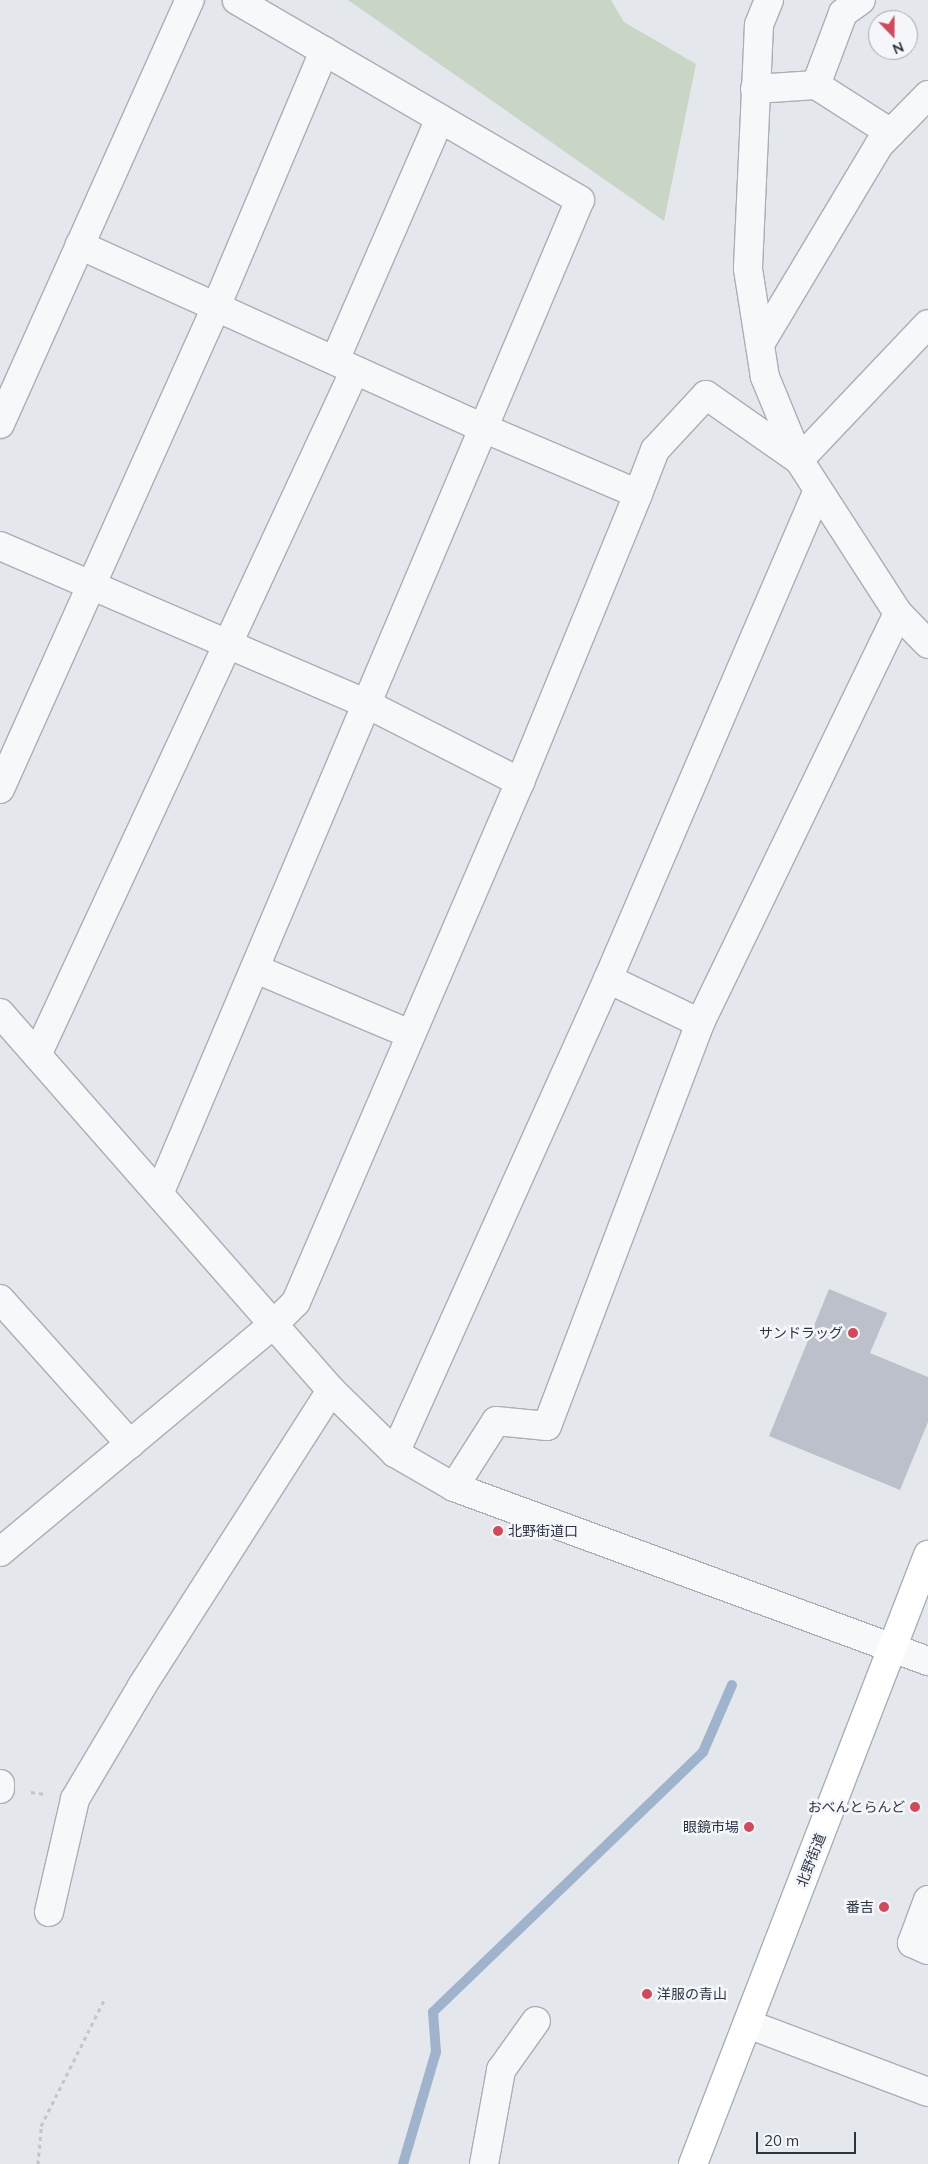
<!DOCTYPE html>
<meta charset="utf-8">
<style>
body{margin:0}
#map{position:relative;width:928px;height:2164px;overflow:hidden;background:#e4e7ec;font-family:Mulish,"Noto Sans JP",sans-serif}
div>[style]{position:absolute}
.green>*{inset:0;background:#c9d6c5}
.stream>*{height:10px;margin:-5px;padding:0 5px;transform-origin:5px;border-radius:5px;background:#9fb4cc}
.building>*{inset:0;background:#bbc0ca}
.path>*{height:3px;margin-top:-1.5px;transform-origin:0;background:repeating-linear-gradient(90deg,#c2c5cb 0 4px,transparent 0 8px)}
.roads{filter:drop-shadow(1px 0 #a9aeb7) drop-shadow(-1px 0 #a9aeb7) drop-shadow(0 1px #a9aeb7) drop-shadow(0 -1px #a9aeb7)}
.minor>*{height:28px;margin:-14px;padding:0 14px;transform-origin:14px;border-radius:14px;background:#f7f8fa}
.major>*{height:28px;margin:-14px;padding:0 14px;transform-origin:14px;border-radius:14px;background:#fff}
.dots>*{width:14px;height:14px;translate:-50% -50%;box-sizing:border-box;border:2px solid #f4f6f9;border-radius:50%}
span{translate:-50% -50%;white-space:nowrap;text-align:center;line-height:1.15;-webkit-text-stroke:5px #f4f6f9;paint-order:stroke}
.poi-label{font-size:14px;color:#2b3445}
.right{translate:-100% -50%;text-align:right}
.left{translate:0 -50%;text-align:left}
.street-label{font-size:14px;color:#2b3445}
.north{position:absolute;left:868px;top:10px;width:50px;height:50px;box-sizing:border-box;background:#f4f6f9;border:1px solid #a4a8b1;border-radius:50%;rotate:158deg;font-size:14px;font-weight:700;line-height:20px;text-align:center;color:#2b3445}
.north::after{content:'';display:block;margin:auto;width:18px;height:22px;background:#d1495b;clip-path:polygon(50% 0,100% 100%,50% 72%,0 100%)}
.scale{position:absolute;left:756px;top:2132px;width:100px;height:22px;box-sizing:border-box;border:2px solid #2b3445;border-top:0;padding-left:6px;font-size:15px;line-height:18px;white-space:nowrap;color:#2b3445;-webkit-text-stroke:4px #f4f6f9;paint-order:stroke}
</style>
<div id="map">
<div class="green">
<i style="clip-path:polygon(348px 0,611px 0,624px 22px,696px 64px,664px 221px)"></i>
</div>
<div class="stream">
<i style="left:403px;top:2164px;width:117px;rotate:-73.6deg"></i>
<i style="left:436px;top:2052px;width:40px;rotate:-94.3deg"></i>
<i style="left:433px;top:2012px;width:375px;rotate:-43.9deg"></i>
<i style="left:703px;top:1752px;width:73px;rotate:-66.6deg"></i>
</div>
<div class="building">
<i style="clip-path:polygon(829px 1289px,887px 1313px,870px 1353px,928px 1377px,928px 1422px,900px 1490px,769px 1436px)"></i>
</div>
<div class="path">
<i style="left:31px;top:1792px;width:14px;rotate:8deg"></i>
<i style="left:38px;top:2164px;width:38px;rotate:-85deg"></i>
<i style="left:41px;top:2126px;width:141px;rotate:-63.4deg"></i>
</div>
<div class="roads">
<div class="minor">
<i style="left:769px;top:0;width:27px;rotate:112deg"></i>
<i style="left:759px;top:25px;width:244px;rotate:92.6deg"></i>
<i style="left:748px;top:269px;width:109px;rotate:81.1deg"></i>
<i style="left:765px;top:377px;width:90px;rotate:67.7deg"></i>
<i style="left:799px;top:460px;width:182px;rotate:57.1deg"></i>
<i style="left:898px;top:613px;width:43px;rotate:45.9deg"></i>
<i style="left:816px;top:85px;width:77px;rotate:-69.4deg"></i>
<i style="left:843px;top:13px;width:22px;rotate:-36deg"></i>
<i style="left:755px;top:89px;width:61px;rotate:-3.8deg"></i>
<i style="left:816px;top:85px;width:89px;rotate:32.6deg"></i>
<i style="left:760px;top:344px;width:232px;rotate:-59.1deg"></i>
<i style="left:879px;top:145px;width:70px;rotate:-45.6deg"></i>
<i style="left:335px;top:360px;width:263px;rotate:-66.5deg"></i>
<i style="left:0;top:424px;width:465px;rotate:-65.9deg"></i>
<i style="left:638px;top:494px;width:47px;rotate:-68.9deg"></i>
<i style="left:655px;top:450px;width:75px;rotate:-47.2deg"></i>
<i style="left:706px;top:395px;width:113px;rotate:35deg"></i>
<i style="left:799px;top:460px;width:187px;rotate:-46.5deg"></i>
<i style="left:0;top:546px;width:400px;rotate:23.3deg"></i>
<i style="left:367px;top:704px;width:172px;rotate:27deg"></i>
<i style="left:0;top:789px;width:528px;rotate:-65.86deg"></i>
<i style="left:216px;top:307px;width:278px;rotate:-67.1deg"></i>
<i style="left:256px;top:969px;width:167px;rotate:22.9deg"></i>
<i style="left:608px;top:979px;width:102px;rotate:25.6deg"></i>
<i style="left:0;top:1013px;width:502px;rotate:48.72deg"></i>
<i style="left:331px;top:1390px;width:90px;rotate:44.5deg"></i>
<i style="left:395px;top:1453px;width:68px;rotate:30deg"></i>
<i style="left:454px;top:1487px;width:505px;rotate:20.16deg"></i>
<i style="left:37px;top:1055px;width:755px;rotate:-65.1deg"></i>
<i style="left:159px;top:1194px;width:1079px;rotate:-67.05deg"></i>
<i style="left:580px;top:200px;width:397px;rotate:-149.8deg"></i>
<i style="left:0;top:1299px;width:195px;rotate:48.1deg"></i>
<i style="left:395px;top:1453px;width:520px;rotate:-65.8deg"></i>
<i style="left:608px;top:979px;width:532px;rotate:-66.76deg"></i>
<i style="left:454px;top:1487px;width:78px;rotate:-57.5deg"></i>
<i style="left:496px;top:1421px;width:51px;rotate:5.6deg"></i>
<i style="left:547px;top:1426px;width:431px;rotate:-69.2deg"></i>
<i style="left:700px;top:1023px;width:455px;rotate:-64.2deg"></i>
<i style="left:0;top:1552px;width:356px;rotate:-39.8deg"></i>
<i style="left:274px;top:1324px;width:31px;rotate:-45deg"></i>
<i style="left:296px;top:1302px;width:566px;rotate:-66.7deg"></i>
<i style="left:520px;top:782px;width:311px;rotate:-67.7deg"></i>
<i style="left:638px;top:494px;width:168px;rotate:-156.9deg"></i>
<i style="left:483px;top:428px;width:443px;rotate:-155.6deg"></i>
<i style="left:0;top:1784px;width:5px;rotate:90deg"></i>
<i style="left:928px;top:1900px;width:46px;rotate:110.4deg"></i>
<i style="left:912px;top:1943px;width:17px;rotate:24deg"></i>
<i style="left:49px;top:1912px;width:116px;rotate:-77deg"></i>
<i style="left:75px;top:1799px;width:131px;rotate:-59.3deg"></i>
<i style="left:142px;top:1686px;width:351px;rotate:-57.4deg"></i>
<i style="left:748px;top:2024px;width:192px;rotate:20.7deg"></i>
<i style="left:484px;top:2164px;width:96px;rotate:-79.7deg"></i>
<i style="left:501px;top:2070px;width:60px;rotate:-54.5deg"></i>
</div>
<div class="major">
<i style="left:693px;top:2164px;width:653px;rotate:-68.9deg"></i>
</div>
</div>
<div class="dots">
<i style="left:853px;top:1333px;background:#d1495b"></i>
<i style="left:498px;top:1531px;background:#d1495b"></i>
<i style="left:915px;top:1807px;background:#d1495b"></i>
<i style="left:749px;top:1827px;background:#d1495b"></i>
<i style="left:884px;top:1907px;background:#d1495b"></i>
<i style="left:647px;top:1994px;background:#d1495b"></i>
</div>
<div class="poi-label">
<span class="right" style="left:843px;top:1333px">サンドラッグ</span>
<span class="left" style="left:508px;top:1531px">北野街道口</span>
<span class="right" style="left:905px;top:1807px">おべんとらんど</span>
<span class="right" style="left:739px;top:1827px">眼鏡市場</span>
<span class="right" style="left:874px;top:1907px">番吉</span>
<span class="left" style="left:657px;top:1994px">洋服の青山</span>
</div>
<div class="street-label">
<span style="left:811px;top:1860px;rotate:-69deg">北野街道</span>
</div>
<div class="north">N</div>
<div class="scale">20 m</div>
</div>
